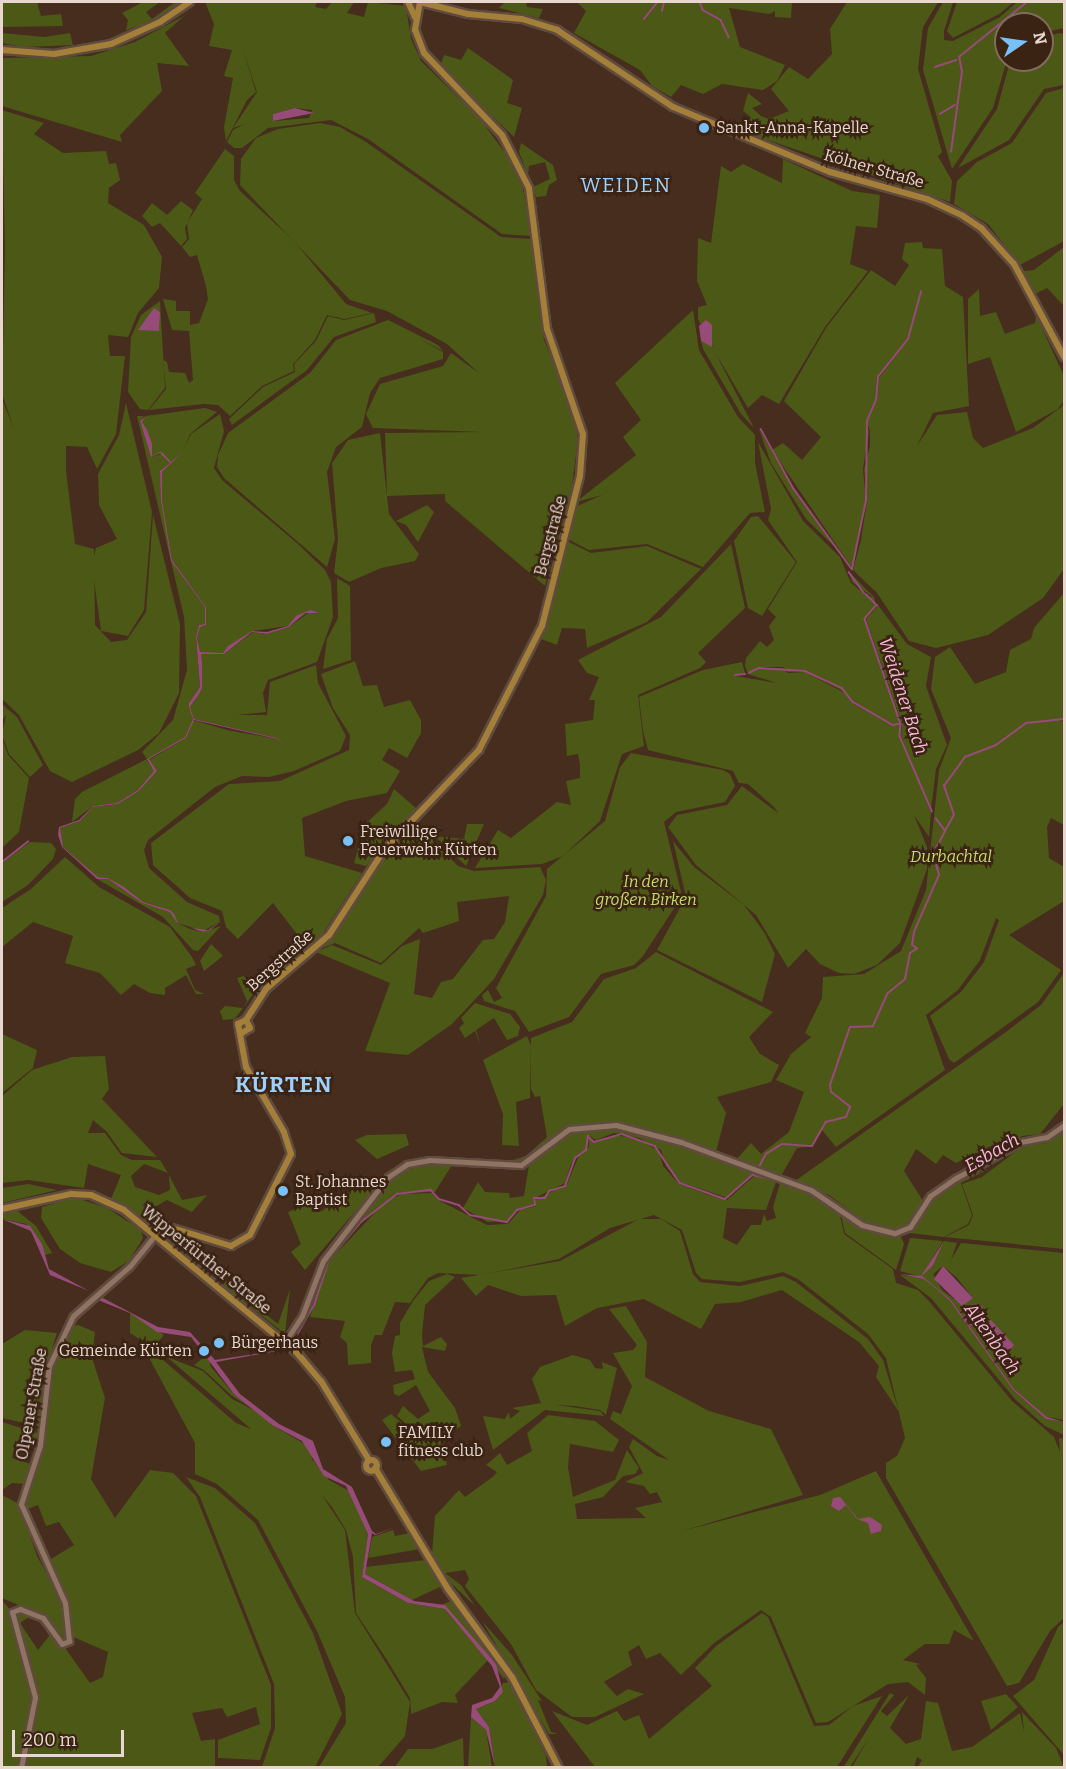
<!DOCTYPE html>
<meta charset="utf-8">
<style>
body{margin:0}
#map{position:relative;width:1066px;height:1769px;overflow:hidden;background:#462d1e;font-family:Bitter,serif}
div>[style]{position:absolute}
.green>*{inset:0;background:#4c5816}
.water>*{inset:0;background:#974b78}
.round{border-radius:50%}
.stream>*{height:1.5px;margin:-0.75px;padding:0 0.75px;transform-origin:0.75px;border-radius:0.75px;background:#974b78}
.roads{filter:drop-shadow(2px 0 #604b3e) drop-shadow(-2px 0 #604b3e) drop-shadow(0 2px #604b3e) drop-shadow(0 -2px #604b3e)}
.minor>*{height:5px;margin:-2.5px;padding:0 2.5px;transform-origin:2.5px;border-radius:2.5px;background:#907463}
.major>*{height:6px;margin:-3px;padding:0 3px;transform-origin:3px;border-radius:3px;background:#a37f39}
.major>.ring{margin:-3px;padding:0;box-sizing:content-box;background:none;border:6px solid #a37f39;border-radius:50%}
.dots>*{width:16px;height:16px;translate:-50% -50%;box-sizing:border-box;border:3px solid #3b2314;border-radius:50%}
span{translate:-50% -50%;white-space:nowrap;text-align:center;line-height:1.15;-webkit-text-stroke:5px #3b2314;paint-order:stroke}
.poi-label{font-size:16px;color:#e7d7ce}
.left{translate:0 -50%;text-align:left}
.right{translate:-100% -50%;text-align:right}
.street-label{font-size:16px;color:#e7d7ce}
.park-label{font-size:16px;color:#c3dc66;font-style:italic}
.water-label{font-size:18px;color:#f9b8dc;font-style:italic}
.quarter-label{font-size:20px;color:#9dd0fb;letter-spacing:1.5px}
.district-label{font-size:22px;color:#9dd0fb;font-weight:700;letter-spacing:1.5px}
.frame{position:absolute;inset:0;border:3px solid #e7d7ce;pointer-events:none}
.north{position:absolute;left:994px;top:12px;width:60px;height:60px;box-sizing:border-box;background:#3b2314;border:2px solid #806b5e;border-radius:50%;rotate:77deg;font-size:16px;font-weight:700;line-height:24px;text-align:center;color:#e7d7ce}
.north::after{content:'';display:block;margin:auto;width:21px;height:27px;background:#79bff8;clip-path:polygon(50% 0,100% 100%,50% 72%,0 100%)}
.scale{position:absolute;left:12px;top:1730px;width:112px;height:27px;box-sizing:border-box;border:3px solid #e7d7ce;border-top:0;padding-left:8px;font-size:18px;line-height:21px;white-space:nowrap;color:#e7d7ce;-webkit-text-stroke:4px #3b2314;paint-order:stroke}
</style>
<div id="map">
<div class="green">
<i style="clip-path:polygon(2px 2px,37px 2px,41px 16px,61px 14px,63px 26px,2px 27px)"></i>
<i style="clip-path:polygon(143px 2px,160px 2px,146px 12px,152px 19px,175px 2px,181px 2px,153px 21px,126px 30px,128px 20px,122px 13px)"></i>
<i style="clip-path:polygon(evenodd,205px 2px,317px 2px,315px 7px,326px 9px,332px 2px,354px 2px,347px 13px,364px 17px,368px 2px,406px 6px,411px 39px,421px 61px,481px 120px,508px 157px,523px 189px,532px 236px,502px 234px,368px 139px,331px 120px,268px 128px,242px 148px,234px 148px,227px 142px,233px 130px,245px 124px,233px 128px,257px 92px,243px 50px,256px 92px,247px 100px,226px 141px,224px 127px,233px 78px,224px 76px,232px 50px,209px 46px,214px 24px,205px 2px,295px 108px,312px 110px,309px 118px,273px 121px,273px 114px,295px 108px)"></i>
<i style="clip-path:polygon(505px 2px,526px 2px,527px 7px,543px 9px,539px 18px,499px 8px)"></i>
<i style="clip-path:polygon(577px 2px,657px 2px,644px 20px,659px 2px,663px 2px,662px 11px,664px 2px,699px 2px,703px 10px,720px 20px,729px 38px,721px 19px,703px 9px,700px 2px,792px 2px,791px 18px,775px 17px,775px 11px,769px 14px,729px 8px,740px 47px,785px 65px,777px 81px,763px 90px,722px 84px,703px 94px,681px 85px,671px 97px,652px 86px,640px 70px,574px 33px,586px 11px)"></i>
<i style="clip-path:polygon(847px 2px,938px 2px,923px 27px,918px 69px,942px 152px,938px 156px,952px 181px,950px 202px,744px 132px,751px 117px,743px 111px,748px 93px,762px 104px,752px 108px,761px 116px,769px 119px,789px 111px,771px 89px,789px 67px,808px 79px,832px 54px,830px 29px)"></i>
<i style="clip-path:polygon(943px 2px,953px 2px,944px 31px,944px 40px,953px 41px,1000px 17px,1017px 2px,1064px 2px,1064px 28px,1042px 33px,1042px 24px,1006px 24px,1007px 60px,993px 108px,952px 169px,923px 70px,928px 28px)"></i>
<i style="clip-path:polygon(957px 2px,1014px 2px,999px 14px,953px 38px,947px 31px)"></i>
<i style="clip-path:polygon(184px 16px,165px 33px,189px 66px,157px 63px,162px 91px,120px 135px,122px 142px,2px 106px,2px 58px,91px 56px,135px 42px)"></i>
<i style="clip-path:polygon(2px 33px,44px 37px,70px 33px,73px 45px,23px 47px,2px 43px)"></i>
<i style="clip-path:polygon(1059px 33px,1064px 34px,1064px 85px,1044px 89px,1009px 140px,958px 168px,997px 109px,1009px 65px,1013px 60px,1042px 60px,1042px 38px)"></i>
<i style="clip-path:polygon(468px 48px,513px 80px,507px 103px,522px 108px,514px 137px,440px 67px,444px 55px,461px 60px)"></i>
<i style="clip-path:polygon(1064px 88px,1064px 241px,1020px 265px,988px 224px,954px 204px,957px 181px,977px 162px,1012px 143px,1046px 93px)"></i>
<i style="clip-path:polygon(2px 110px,44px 123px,34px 134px,63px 153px,106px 151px,109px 164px,116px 163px,120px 180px,109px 188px,108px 203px,144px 225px,162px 257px,159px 288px,138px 313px,128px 337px,108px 335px,110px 356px,125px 356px,116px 434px,97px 469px,87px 447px,66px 446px,66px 471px,75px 544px,94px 549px,95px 625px,111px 642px,127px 640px,146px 612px,153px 515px,180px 624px,179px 693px,159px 733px,138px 750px,72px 782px,50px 771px,19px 715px,2px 699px,2px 399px,14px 429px,2px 394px,5px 249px)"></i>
<i style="clip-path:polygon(320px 123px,340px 127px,366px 142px,501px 237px,533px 239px,544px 340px,573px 410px,578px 440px,572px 486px,545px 586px,445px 501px,445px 494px,387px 496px,385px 433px,483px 432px,373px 428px,366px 414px,380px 384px,443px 366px,451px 353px,479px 373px,447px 344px,387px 311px,350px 300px,240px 185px,241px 159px,256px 138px,278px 129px)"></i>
<i style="clip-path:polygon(521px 143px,553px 165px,557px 180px,549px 185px,546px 196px,536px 197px,533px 187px,550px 179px,545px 162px,529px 166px,528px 175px,519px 152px)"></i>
<i style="clip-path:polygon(225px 149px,234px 156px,234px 180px,240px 191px,294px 241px,346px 304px,372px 313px,344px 319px,327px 315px,315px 340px,293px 364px,294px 371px,262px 386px,230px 416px,218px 405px,204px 404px,149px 410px,166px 389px,163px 360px,167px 362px,169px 372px,185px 373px,189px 383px,193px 380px,189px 331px,172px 330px,163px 299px,176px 301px,176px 311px,190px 311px,190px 325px,199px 323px,208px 299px,206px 286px,197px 255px,190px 257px,182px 247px,189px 239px,187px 223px,202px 199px,195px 193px)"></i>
<i style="clip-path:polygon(783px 159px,852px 191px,880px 195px,877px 228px,856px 226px,850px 264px,868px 271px,825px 327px,779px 404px,762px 395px,748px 408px,716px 354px,754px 428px,741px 414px,703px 349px,701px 341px,713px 347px,698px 319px,698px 307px,707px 305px,697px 281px,698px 238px,711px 243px,721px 166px,731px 172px,743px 164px,782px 183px)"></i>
<i style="clip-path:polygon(181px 201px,193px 210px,185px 228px,187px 239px,181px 246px,160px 223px,152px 227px,142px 216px,152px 203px,167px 215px)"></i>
<i style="clip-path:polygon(922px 242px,923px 248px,942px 249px,945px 286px,963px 297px,969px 406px,933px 413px,917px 446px,937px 415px,967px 412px,973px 438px,983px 448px,1033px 428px,1064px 405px,1064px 569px,1043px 598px,988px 635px,936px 648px,909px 641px,877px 593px,853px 570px,861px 540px,867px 500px,864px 469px,870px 446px,870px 432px,867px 421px,876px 400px,879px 378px,908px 340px,922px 291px,907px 339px,877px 377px,875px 400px,866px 421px,869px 432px,863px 469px,866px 500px,852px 568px,772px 450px,783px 443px,802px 460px,821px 437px,784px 401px,826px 328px,871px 270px,895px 286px,909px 265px,902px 259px,905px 243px)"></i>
<i style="clip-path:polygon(1064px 247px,1064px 306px,1047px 288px,1035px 294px,1024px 271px,1034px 270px)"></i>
<i style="clip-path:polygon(979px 289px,980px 316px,996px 312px,1005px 334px,1035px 323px,1036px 315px,1064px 376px,1064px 400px,1058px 409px,1016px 432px,990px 357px,968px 364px,968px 299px)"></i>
<i style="clip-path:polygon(160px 301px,165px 388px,148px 410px,140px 409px,128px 392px,131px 337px,141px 315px)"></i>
<i style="clip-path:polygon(693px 310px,699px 350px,738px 417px,755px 435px,755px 463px,765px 512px,750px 513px,703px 567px,647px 544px,589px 550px,566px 538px,575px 507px,602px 495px,576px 502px,636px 455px,623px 437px,641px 420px,615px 383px)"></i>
<i style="clip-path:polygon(374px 313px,376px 322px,334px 337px,307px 370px,232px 425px,229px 419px,263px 387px,295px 372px,294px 364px,316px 341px,328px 316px,344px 320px)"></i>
<i style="clip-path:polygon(388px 320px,438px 345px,443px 351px,416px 337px,443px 352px,443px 359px,380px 378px,370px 393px,362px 427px,336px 447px,327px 472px,335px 539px,327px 567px,224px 478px,217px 467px,218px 455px,228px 433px,310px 373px,336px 340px)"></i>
<i style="clip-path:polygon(126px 403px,152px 512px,144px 610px,128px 636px,101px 631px,92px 565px,96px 548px,117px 539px,99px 505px,98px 474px,119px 435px)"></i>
<i style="clip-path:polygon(205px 408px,217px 412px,190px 434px,184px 449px,191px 434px,220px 414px,224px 431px,214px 468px,222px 480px,298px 544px,325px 570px,331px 582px,333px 617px,317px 662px,268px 680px,263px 693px,266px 712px,237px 715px,267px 715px,270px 682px,316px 665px,318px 683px,346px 736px,340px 751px,294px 771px,269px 777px,242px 776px,215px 787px,148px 840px,144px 850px,149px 868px,187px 902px,219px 916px,220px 922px,203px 931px,178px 923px,170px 910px,143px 902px,108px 878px,98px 877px,63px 847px,59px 835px,60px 828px,80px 821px,93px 807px,118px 804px,139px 791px,157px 771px,149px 760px,186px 738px,193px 720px,227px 730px,277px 739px,286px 749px,277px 738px,194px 719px,190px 707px,202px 688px,200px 654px,224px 654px,253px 632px,267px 634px,289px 627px,311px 611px,318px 615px,311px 610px,288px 626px,252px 631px,223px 653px,200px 653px,197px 638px,200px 626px,206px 625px,206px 607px,172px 560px,162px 501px,162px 472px,179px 456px,171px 463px,163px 453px,152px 456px,142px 421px,146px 416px)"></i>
<i style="clip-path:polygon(137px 416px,144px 416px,140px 421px,151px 457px,162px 454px,170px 463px,160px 472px,171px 561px,205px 607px,205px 624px,199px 625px,196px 638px,200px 687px,189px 703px,193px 719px,185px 737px,147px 760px,155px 771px,138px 790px,117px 803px,93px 806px,72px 822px,75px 799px,82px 792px,147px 759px,142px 752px,173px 720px,187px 670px,184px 617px)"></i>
<i style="clip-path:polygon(759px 429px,793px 489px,843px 555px,806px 519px,771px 463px)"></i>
<i style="clip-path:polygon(380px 433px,389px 514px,419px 554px,415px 561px,381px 568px,349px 582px,334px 573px,338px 539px,332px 463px,348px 440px)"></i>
<i style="clip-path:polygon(758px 442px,803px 521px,840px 557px,851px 583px,867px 596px,873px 597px,852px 582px,849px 572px,874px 597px,876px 605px,865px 619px,901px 724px,893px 724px,853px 702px,845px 692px,805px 671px,788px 672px,783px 667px,759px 667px,749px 673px,759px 668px,783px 668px,788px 673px,805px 672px,845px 693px,852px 703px,893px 726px,900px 725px,900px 736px,931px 813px,929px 837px,914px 815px,927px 847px,927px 869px,900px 943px,877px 965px,854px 974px,839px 973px,820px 964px,806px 949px,788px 968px,756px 915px,696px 865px,668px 827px,677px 815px,727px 805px,742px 786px,778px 813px,774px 807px,748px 784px,739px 783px,733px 771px,648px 750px,643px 731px,639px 697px,703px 670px,742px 662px,745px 673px,735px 676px,777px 683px,748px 674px,745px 666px,746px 658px,760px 641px,767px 647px,774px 640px,769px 626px,776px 617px,768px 609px,797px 562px,768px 520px,771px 509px)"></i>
<i style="clip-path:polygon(427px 505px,434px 512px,418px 542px,406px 525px,396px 521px)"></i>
<i style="clip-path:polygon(758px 516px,796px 562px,762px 616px,748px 608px,734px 541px,751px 517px)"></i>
<i style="clip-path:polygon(565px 540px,591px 553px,647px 546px,701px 569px,647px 622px,587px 648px,585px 629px,562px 628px,557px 645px,541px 639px)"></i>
<i style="clip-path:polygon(731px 544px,745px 608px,698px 653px,706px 662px,700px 668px,638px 695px,644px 746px,622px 754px,600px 821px,563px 856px,542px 864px,475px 868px,498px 830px,511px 838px,557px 802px,571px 805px,566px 781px,580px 778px,580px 765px,578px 754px,567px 756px,565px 724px,593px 720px,595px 700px,589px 700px,599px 677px,587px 673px,578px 660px,661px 617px)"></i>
<i style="clip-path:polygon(337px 578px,350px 586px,351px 660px,323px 669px,327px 639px,338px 618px)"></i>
<i style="clip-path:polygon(1064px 593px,1064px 718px,1059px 722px,1064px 720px,1064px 825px,1051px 818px,1047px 827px,1049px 858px,1064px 867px,1064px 901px,1009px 935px,1061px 970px,1038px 1002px,954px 1063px,949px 1059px,930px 1016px,961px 992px,984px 962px,999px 920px,996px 918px,980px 960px,958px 990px,926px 1015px,945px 1070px,836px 1147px,822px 1130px,813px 1146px,797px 1148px,781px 1176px,736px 1160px,751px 1143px,761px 1154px,789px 1132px,804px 1092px,776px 1080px,791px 1054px,811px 1037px,805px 1033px,822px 998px,823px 977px,864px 974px,901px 951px,926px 890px,939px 770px,951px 738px,931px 689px,935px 657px,950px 647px,975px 684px,1006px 672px,1010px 650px,1031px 639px,1034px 628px)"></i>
<i style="clip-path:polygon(878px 605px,907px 644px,931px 657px,926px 686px,947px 745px,936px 769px,931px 810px,901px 736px,902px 724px,866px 619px)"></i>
<i style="clip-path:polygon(355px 661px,363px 686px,377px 685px,384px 707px,410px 700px,421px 720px,421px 733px,407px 758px,389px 748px,382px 760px,400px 771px,387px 793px,346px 801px,302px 818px,305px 856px,362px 873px,321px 936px,306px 946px,273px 903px,238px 939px,226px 927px,222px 911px,190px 898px,153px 865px,151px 843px,229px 784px,280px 781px,349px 750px,350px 735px,333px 708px,321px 674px)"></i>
<i style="clip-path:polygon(2px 704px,17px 717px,43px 765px,30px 777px,9px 754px,2px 735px,6px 715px,2px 721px)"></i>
<i style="clip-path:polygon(2px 738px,8px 755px,29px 778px,19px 832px,2px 848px)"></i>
<i style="clip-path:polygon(631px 753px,723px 770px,730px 774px,735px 786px,725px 802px,676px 812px,664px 822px,682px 896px,643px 956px,634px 965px,601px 974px,569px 1017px,529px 1032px,515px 1011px,484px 1001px,482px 995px,488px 990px,494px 1002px,502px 998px,496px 988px,546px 896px,547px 869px,605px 821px,620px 767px)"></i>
<i style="clip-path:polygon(394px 789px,417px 809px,366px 866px,354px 863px,365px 824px,387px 804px)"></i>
<i style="clip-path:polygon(415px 822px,458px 866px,474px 871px,540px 867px,546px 880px,543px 895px,494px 979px,452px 1024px,408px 1055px,365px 1051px,390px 983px,316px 952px,332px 945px,381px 965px,402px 946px,420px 939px,414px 994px,432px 998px,441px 982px,453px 979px,483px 940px,494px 939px,505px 922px,509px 896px,457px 902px,459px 921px,423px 933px,419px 928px,381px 963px,335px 943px,320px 949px,344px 922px,380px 862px)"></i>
<i style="clip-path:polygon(467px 824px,484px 824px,466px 866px,435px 836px,464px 839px)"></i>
<i style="clip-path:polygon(673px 841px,694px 867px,744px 905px,764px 932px,775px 954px,762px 1002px,657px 950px,686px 897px)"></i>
<i style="clip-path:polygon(30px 842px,51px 843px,56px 849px,53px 859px,28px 885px,2px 902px,2px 863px)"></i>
<i style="clip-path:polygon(65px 857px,99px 887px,170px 927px,192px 957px,196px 965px,186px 969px,195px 990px,204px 994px,196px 994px,186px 975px,165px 988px,165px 995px,150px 993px,134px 984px,121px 995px,100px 973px,65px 963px,73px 936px,33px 922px,2px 947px,2px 908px,31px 889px)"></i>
<i style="clip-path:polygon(97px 879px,108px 879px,142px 903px,170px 911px,177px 923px,190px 929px,203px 932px,221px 926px,198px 951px,193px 950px,163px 917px)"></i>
<i style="clip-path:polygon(211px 944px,223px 956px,204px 971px,200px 961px)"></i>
<i style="clip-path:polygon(656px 952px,773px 1012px,749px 1037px,760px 1054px,779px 1065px,771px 1082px,717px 1097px,726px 1113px,716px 1152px,727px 1156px,608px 1123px,569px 1127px,521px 1164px,504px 1163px,526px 1156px,547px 1137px,540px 1096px,535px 1097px,531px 1089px,531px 1038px,572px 1022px,604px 979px,636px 968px)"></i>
<i style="clip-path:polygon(1064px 973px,1064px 1104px,1040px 1134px,1022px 1136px,999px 1153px,993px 1145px,956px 1163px,943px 1155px,936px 1164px,916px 1149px,904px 1171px,923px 1201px,910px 1222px,895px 1230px,871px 1226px,829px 1195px,795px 1181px,1006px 1032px,1041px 1005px)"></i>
<i style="clip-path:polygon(244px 976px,254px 993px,243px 1008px,237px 1016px,234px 1019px,223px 1020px,220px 1011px,225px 1006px,243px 1008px,247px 1001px,237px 978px)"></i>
<i style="clip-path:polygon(475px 1003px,510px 1014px,520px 1027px,518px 1036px,507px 1040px,494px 1018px,476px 1030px,481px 1047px,475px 1031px,465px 1038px,459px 1028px,464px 1023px,461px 1018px)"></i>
<i style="clip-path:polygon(2px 1034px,37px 1050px,33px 1068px,2px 1093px)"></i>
<i style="clip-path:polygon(527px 1036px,531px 1046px,530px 1098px,516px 1102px,519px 1146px,502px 1145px,503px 1114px,483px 1060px)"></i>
<i style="clip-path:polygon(105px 1056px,109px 1089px,102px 1099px,157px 1157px,122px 1153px,107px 1132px,93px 1120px,88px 1133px,105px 1133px,121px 1155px,132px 1160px,160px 1160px,168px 1173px,144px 1164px,131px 1176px,135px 1187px,159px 1195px,170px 1190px,169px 1175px,182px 1200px,207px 1195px,192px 1212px,167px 1200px,153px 1208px,159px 1213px,155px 1217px,166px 1221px,152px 1227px,111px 1199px,121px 1175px,88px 1164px,84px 1188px,28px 1180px,2px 1183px,2px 1096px,32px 1070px,72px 1057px)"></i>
<i style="clip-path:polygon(612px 1127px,680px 1143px,777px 1180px,753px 1174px,728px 1198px,680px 1182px,666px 1166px,661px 1150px,639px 1138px,614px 1133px,596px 1140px,588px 1135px,588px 1146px,571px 1164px,565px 1183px,533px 1199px,534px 1205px,518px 1210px,507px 1221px,488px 1222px,463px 1208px,478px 1182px,485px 1192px,509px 1193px,510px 1198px,524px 1196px,529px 1165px,552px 1143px,569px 1131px)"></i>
<i style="clip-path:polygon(1064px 1132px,1064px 1249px,945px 1237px,969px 1225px,973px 1215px,962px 1184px,982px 1177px,1023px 1146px,1046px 1143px)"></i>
<i style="clip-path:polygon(406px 1134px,409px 1145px,377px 1159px,355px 1140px,367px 1135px)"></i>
<i style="clip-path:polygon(614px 1135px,639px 1139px,659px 1151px,663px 1166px,679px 1184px,709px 1195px,727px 1200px,754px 1176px,776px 1182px,766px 1210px,727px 1208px,723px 1238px,737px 1245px,751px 1225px,761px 1225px,764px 1214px,767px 1221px,776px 1218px,773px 1207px,780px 1183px,829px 1203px,839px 1211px,844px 1234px,893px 1269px,896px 1283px,918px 1290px,928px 1300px,1012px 1401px,1054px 1437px,1060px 1452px,1059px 1438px,1064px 1439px,1064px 1618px,1050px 1631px,1019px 1683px,1007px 1686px,886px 1478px,886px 1463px,897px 1456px,905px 1438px,886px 1358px,868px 1334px,798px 1279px,783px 1272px,740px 1282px,702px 1279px,696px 1273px,682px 1230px,654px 1215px,610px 1228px,559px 1259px,481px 1275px,438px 1273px,428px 1278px,410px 1303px,395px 1302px,382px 1335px,375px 1335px,371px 1345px,371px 1363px,348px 1365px,347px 1343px,340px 1337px,345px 1321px,310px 1317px,329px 1261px,386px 1201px,402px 1194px,434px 1193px,438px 1200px,487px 1225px,508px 1224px,520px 1210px,536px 1206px,535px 1200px,567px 1184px,581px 1151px,589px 1147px,588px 1137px,596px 1142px)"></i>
<i style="clip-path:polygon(427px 1164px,452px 1165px,435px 1192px,396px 1193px,361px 1221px,396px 1174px)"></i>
<i style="clip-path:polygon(989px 1169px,961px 1183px,972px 1215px,968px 1224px,944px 1237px,910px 1233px,938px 1194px,960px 1179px)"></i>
<i style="clip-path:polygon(361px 1183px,371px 1193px,305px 1270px,291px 1252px,301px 1244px,288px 1212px,312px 1203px,322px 1211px)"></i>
<i style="clip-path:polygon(28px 1184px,57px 1190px,2px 1203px,2px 1188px)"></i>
<i style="clip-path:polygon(74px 1197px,107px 1208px,141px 1230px,143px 1238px,129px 1261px,111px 1272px,80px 1263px,60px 1249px,41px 1218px,42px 1207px)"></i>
<i style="clip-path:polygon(15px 1209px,36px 1226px,52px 1253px,45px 1255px,26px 1224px,2px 1219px,2px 1213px)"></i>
<i style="clip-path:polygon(840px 1211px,866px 1231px,901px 1237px,904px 1244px,896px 1270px,845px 1233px)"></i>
<i style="clip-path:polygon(639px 1219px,661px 1219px,680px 1231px,693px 1274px,700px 1282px,740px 1286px,783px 1276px,796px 1282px,868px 1339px,883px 1360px,899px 1412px,876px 1377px,879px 1366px,859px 1342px,782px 1290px,741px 1302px,715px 1304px,701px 1329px,644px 1299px,597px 1308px,565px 1326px,556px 1295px,521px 1296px,488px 1285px,476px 1296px,461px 1278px,560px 1261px)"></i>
<i style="clip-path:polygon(910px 1238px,943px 1241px,921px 1277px,900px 1271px)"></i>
<i style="clip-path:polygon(evenodd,944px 1241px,957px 1243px,951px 1260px,961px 1243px,1064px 1253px,1064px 1420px,1047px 1417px,1014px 1389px,951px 1300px,922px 1277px,944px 1241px,943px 1266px,957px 1278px,973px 1298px,954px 1299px,942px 1290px,933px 1274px,943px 1266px)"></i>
<i style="clip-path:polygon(447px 1274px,455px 1277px,425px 1305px,422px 1335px,423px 1346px,441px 1337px,447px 1344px,445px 1351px,422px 1347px,428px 1372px,455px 1408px,461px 1426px,440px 1439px,445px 1458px,397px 1416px,403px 1406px,418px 1419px,430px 1411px,416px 1385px,399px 1396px,394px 1394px,393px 1385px,415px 1379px,412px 1370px,395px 1372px,392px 1353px,395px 1336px,400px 1335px,400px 1323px,413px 1301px,429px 1281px)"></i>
<i style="clip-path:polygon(900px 1275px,924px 1278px,950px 1301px,1013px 1390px,1046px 1419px,1064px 1422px,1064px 1435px,1045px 1426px,1015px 1399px,931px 1298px)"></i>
<i style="clip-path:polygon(226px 1281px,278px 1324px,290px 1289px,285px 1334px,223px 1285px)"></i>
<i style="clip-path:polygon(626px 1306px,647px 1342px,645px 1377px,709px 1411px,771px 1429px,803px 1495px,682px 1531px,820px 1495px,876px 1471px,974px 1641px,954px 1630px,949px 1644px,925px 1644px,903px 1660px,920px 1664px,916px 1665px,926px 1678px,925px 1695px,908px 1682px,888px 1684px,828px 1722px,816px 1723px,771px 1617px,761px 1610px,714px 1643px,681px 1675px,660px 1653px,646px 1659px,639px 1645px,628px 1652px,632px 1665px,604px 1682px,617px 1696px,628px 1689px,644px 1694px,595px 1717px,572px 1717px,536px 1690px,511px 1644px,465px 1586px,469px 1579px,465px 1570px,445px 1573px,461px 1585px,475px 1606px,451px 1583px,432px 1554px,435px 1516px,459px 1490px,465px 1497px,494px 1476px,497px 1472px,486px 1465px,500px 1453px,507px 1465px,532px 1451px,527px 1433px,548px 1415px,595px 1421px,619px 1440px,613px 1452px,570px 1444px,568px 1467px,573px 1497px,615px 1480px,627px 1450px,639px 1468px,635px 1474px,623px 1476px,603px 1497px,575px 1504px,577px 1519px,646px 1518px,635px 1508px,662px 1502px,657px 1492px,650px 1494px,644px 1486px,625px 1482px,643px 1473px,629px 1447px,633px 1439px,657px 1456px,669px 1460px,610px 1419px,613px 1411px,621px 1414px,632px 1386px,613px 1353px,633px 1350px,637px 1345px,609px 1309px)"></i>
<i style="clip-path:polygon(130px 1313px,164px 1335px,153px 1348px,130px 1333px)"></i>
<i style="clip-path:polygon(78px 1325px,95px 1332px,92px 1358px,105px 1398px,91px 1479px,115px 1518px,150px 1470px,173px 1473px,196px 1496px,271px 1685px,271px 1728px,260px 1760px,218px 1758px,218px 1740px,260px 1724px,256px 1707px,227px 1717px,222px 1708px,192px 1713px,201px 1741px,215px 1739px,215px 1767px,23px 1767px,37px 1695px,14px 1612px,32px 1615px,20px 1623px,38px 1650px,53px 1631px,90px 1683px,103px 1677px,108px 1652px,71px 1636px,69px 1605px,46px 1562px,74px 1545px,59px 1522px,46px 1526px,38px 1505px,25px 1510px,42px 1449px,54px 1362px,69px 1327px)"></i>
<i style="clip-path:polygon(25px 1330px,57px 1333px,44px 1375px,38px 1426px,2px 1418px,2px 1344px)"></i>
<i style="clip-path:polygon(147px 1354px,163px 1360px,236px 1423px,251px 1429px,167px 1357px,203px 1371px,232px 1399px,258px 1412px,232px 1396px,204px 1370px,194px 1365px,208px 1354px,211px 1367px,234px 1394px,255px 1408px,272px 1425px,310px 1447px,312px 1459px,329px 1480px,351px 1492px,368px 1534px,362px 1577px,408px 1603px,445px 1609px,488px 1660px,455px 1695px,458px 1703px,442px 1702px,411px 1714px,410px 1698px,387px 1660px,356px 1613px,353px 1557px,346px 1530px,332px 1507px,322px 1495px,345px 1530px,355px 1613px,410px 1702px,405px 1736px,378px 1767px,319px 1767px,346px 1723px,345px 1697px,317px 1631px,258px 1520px,217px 1484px,195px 1474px,195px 1443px)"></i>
<i style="clip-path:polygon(573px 1355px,590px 1360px,595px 1368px,603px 1369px,602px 1362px,617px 1368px,606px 1415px,600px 1410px,575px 1406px,556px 1405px,600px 1411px,604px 1416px,545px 1410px,493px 1450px,483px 1416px,505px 1419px,509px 1412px,510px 1419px,520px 1411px,512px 1408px,541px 1403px,532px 1379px,540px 1367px)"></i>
<i style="clip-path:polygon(391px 1414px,446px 1460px,447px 1465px,421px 1471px,382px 1420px)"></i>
<i style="clip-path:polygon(2px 1422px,40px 1434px,38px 1448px,15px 1444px,12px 1458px,34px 1465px,26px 1484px,12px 1483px,2px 1490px)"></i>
<i style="clip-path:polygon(186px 1477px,215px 1488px,255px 1523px,313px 1633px,342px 1714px,315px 1767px,262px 1767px,275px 1728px,274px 1684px,200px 1497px)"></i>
<i style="clip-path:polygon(2px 1495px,19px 1504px,37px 1556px,61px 1600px,66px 1640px,47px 1617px,2px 1598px)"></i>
<i style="clip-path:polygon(393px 1530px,395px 1536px,410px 1533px,420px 1549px,368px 1558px,372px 1537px)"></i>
<i style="clip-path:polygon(426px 1560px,442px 1586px,412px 1600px,365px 1574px,365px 1567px)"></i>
<i style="clip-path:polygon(2px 1601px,8px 1607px,33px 1696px,19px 1767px,2px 1767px)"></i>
<i style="clip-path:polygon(451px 1601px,506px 1674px,504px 1679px,443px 1604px)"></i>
<i style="clip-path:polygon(762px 1613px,768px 1617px,814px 1726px,829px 1725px,853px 1706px,882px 1696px,837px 1767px,595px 1767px,552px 1711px,587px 1725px,617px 1711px,624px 1721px,639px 1715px,649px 1739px,712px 1686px,695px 1668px,716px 1646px)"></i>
<i style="clip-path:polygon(482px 1621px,512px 1655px,542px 1701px,538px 1700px,551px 1732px,558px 1734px,549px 1734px)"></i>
<i style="clip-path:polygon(1064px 1622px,1064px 1755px,1013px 1696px,1034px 1680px,1058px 1627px)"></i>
<i style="clip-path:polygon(511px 1682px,546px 1756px,547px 1767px,495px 1767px,489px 1727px,476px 1709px,495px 1701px,503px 1683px)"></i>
<i style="clip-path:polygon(890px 1693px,894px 1695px,881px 1711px,887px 1716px,909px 1695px,890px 1728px,906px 1744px,921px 1739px,926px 1701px,938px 1703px,952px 1751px,972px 1747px,1020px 1713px,1024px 1732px,1022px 1712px,1056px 1748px,1064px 1767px,917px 1768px,922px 1760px,917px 1757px,914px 1767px,852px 1767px,869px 1738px,850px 1767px,843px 1768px)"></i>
<i style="clip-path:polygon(1006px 1694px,1018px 1707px,991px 1730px,981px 1701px)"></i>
<i style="clip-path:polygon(471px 1717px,486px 1730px,492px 1767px,468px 1767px)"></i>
<i style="clip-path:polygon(463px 1738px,464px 1767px,394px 1768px,408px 1749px,432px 1749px)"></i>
</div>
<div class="water">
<i style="clip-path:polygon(295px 108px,314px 113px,273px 121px,273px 114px)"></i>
<i style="clip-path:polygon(154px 308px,160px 312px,159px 331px,138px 330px)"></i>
<i style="clip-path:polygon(706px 320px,712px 325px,712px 347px,701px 341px,699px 326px)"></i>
<i style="clip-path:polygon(146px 416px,142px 422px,147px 430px,152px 444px,152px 456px,160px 452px,163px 453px,171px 462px,182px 453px,162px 472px,162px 501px,172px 560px,206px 607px,206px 625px,200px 627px,197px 638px,200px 652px,223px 653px,228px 646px,252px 631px,267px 632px,288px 626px,296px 616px,305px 612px,311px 610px,319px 613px,305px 613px,289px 627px,267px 634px,252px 632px,224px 654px,201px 654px,202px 663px,202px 688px,199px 694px,190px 707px,194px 719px,277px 738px,287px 749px,277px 739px,194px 720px,186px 738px,149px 759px,157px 771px,139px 791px,118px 804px,93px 807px,80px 821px,60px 828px,63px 847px,98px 877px,108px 878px,124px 887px,143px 902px,170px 910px,174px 914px,178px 923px,191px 928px,208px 930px,220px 922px,210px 930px,203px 932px,177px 923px,170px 912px,142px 903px,108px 879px,97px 879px,62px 847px,58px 835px,59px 827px,79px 820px,93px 806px,117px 803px,138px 790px,154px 771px,147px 759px,185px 737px,193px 719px,189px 707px,189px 703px,200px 687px,196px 637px,199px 625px,205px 624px,205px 607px,171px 561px,161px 501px,160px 471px,170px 463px,160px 453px,151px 457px,140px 421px)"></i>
<i style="clip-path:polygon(2px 1219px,30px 1226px,42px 1244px,49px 1269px,89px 1291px,50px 1275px,31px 1231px)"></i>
<i style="clip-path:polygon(944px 1241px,933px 1265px,922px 1276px,951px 1300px,1014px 1389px,1047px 1417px,1064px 1422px,1046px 1419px,1013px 1390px,950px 1301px,933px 1286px,924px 1279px,900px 1274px,921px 1276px)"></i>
<i style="clip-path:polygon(943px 1266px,973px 1298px,962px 1306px,934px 1279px)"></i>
<i style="clip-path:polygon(101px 1297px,158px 1327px,190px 1332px,215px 1360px,288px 1349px,216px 1362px,240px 1394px,279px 1424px,313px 1441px,323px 1469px,352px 1487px,372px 1531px,376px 1534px,396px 1527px,378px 1534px,375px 1535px,372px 1533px,365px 1574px,414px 1601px,445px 1605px,496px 1664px,503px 1692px,495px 1701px,476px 1709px,489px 1727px,495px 1767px,486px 1730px,471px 1717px,472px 1705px,492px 1698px,500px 1687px,492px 1666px,445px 1609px,408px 1603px,362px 1577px,368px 1534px,346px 1486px,324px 1476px,302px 1441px,272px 1425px,234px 1394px,191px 1337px,157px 1332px,130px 1313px,98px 1300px)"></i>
<i class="round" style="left:964px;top:1304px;width:22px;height:22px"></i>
<i style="clip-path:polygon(991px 1320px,1014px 1345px,1007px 1354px,978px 1332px)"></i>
<i style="clip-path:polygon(840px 1497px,858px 1519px,870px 1517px,882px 1525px,881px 1531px,871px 1534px,868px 1523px,857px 1519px,846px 1505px,839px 1511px,831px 1506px,833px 1498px)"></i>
</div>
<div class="stream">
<i style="left:700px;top:2px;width:9px;rotate:69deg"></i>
<i style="left:703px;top:10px;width:21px;rotate:29deg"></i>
<i style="left:721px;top:20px;width:19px;rotate:65deg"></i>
<i style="left:721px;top:2px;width:3px"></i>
<i style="left:662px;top:11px;width:9px;rotate:-77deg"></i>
<i style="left:644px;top:19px;width:22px;rotate:-51deg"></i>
<i style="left:935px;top:67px;width:22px;rotate:-18deg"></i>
<i style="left:940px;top:114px;width:17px;rotate:-31deg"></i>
<i style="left:951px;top:152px;width:81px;rotate:-82.2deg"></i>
<i style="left:962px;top:72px;width:15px;rotate:-101deg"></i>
<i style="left:959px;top:57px;width:87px;rotate:-39deg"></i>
<i style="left:761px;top:429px;width:68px;rotate:61.2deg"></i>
<i style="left:794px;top:489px;width:99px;rotate:54.1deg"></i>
<i style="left:852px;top:569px;width:70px;rotate:-78.5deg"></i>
<i style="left:866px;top:500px;width:79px;rotate:-89.3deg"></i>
<i style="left:867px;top:421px;width:23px;rotate:-67deg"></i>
<i style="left:876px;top:400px;width:23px;rotate:-85deg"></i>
<i style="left:878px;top:377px;width:48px;rotate:-51.7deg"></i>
<i style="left:908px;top:339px;width:49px;rotate:-74.5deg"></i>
<i style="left:849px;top:572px;width:26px;rotate:54deg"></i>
<i style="left:866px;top:594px;width:16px;rotate:45deg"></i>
<i style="left:877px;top:605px;width:18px;rotate:131deg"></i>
<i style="left:865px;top:619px;width:111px;rotate:71.1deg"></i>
<i style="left:901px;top:724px;width:12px;rotate:95deg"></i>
<i style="left:900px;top:736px;width:82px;rotate:66.9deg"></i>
<i style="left:749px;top:673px;width:11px;rotate:-27deg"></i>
<i style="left:759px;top:668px;width:46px;rotate:3.7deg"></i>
<i style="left:805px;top:671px;width:41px;rotate:24.7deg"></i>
<i style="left:842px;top:688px;width:18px;rotate:52deg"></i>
<i style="left:853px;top:702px;width:46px;rotate:29.9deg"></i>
<i style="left:893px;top:725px;width:7px;rotate:-8deg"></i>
<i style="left:735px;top:675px;width:10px;rotate:-6deg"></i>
<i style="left:945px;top:831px;width:18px;rotate:-61deg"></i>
<i style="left:954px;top:815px;width:31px;rotate:-109deg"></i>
<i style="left:944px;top:786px;width:36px;rotate:-54deg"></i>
<i style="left:965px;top:757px;width:33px;rotate:-21deg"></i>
<i style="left:996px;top:745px;width:37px;rotate:-36deg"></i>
<i style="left:1026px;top:723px;width:38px;rotate:-6deg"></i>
<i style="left:2px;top:862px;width:33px;rotate:-38deg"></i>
<i style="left:759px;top:1167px;width:15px;rotate:-62deg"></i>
<i style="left:766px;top:1154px;width:19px;rotate:-32deg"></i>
<i style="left:782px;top:1144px;width:30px;rotate:4deg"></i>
<i style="left:812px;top:1146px;width:28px;rotate:-60deg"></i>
<i style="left:826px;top:1122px;width:21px;rotate:-14deg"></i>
<i style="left:846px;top:1117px;width:11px;rotate:-68deg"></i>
<i style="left:850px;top:1107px;width:24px;rotate:-142deg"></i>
<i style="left:831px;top:1092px;width:7px;rotate:-98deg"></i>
<i style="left:830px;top:1085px;width:61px;rotate:-71deg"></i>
<i style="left:850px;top:1027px;width:23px;rotate:-2deg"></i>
<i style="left:873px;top:1026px;width:36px;rotate:-66deg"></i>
<i style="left:888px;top:993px;width:22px;rotate:-39deg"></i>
<i style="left:905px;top:979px;width:26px;rotate:-79deg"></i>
<i style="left:910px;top:953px;width:8px;rotate:-30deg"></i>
<i style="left:917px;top:949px;width:6px;rotate:-141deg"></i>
<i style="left:912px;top:945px;width:13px;rotate:-81deg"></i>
<i style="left:914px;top:932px;width:62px;rotate:-66.3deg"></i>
<i style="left:939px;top:875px;width:22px;rotate:-106deg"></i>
<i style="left:933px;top:854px;width:26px;rotate:-62deg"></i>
<i style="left:945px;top:831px;width:15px;rotate:-127deg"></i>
<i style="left:293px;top:1342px;width:43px;rotate:-60.4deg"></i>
<i style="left:314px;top:1305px;width:47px;rotate:-71.6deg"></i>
<i style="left:329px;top:1260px;width:50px;rotate:-49.9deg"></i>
<i style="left:361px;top:1222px;width:46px;rotate:-37.9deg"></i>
<i style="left:397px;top:1194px;width:34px;rotate:-7deg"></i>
<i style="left:431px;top:1190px;width:12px;rotate:48deg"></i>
<i style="left:439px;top:1199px;width:21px;rotate:17deg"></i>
<i style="left:459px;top:1205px;width:15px;rotate:42deg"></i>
<i style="left:470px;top:1215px;width:38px;rotate:11deg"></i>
<i style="left:507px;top:1222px;width:16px;rotate:-50deg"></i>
<i style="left:517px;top:1210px;width:19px;rotate:-16deg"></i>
<i style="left:535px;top:1205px;width:7px;rotate:-98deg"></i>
<i style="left:534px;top:1198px;width:11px"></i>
<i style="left:545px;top:1198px;width:8px;rotate:-60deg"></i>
<i style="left:549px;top:1191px;width:17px;rotate:-17deg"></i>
<i style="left:565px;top:1186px;width:30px;rotate:-70deg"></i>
<i style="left:575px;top:1158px;width:14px;rotate:-36deg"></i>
<i style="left:586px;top:1150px;width:14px;rotate:-82deg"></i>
<i style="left:588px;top:1136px;width:8px;rotate:45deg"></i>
<i style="left:594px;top:1142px;width:29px;rotate:-16deg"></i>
<i style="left:622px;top:1134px;width:35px;rotate:20deg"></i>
<i style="left:655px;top:1146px;width:45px;rotate:56deg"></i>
<i style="left:680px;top:1183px;width:48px;rotate:19.6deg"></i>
<i style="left:725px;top:1199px;width:37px;rotate:-41deg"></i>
<i style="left:753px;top:1175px;width:25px;rotate:14deg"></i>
</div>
<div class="roads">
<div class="minor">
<i style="left:285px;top:1342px;width:31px;rotate:-57deg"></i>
<i style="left:302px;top:1316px;width:59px;rotate:-69.1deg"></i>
<i style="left:323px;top:1261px;width:106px;rotate:-52.3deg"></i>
<i style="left:388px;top:1177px;width:23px;rotate:-34deg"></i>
<i style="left:407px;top:1164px;width:23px;rotate:-10deg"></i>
<i style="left:430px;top:1160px;width:91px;rotate:3.1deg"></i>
<i style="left:521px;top:1165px;width:60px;rotate:-36.9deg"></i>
<i style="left:569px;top:1129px;width:47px;rotate:-4.9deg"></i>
<i style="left:616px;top:1125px;width:67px;rotate:14.7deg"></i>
<i style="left:681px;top:1142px;width:139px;rotate:20.3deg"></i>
<i style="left:811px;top:1190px;width:62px;rotate:34.5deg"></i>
<i style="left:862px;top:1225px;width:34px;rotate:14deg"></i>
<i style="left:895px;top:1233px;width:16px;rotate:-22deg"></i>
<i style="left:910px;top:1227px;width:37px;rotate:-57deg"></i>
<i style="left:930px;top:1196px;width:32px;rotate:-35deg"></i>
<i style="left:956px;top:1178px;width:74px;rotate:-29deg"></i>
<i style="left:1021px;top:1142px;width:26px;rotate:-11deg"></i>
<i style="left:1047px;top:1137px;width:21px;rotate:-35deg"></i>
<i style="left:21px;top:1768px;width:72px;rotate:-78.8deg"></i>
<i style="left:35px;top:1697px;width:88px;rotate:-105.1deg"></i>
<i style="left:12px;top:1612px;width:9px;rotate:-21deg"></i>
<i style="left:20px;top:1609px;width:25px;rotate:21deg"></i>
<i style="left:43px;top:1618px;width:32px;rotate:54deg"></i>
<i style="left:62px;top:1644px;width:8px;rotate:-23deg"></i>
<i style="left:69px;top:1641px;width:38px;rotate:-96deg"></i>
<i style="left:65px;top:1603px;width:108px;rotate:-114deg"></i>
<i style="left:21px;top:1504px;width:62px;rotate:-72.1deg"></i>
<i style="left:40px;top:1445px;width:80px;rotate:-83.5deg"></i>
<i style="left:49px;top:1366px;width:55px;rotate:-64.4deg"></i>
<i style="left:73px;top:1316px;width:76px;rotate:-41.3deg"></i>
<i style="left:130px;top:1266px;width:40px;rotate:-51deg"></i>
</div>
<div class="major">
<i style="left:408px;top:2px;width:17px;rotate:65deg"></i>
<i style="left:420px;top:2px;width:49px;rotate:14deg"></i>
<i style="left:468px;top:14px;width:54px;rotate:5.3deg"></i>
<i style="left:522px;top:19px;width:37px;rotate:17deg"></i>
<i style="left:557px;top:30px;width:139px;rotate:33.6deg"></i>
<i style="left:673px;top:107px;width:170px;rotate:22.5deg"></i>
<i style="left:830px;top:172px;width:101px;rotate:15.6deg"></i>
<i style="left:927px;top:199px;width:40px;rotate:25deg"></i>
<i style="left:963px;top:216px;width:23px;rotate:34deg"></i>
<i style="left:982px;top:229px;width:47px;rotate:47.6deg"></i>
<i style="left:1014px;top:264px;width:106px;rotate:61.7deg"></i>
<i style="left:2px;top:50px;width:52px;rotate:4.4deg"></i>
<i style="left:54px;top:54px;width:58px;rotate:-10deg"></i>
<i style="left:111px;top:44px;width:54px;rotate:-24.2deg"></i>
<i style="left:160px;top:22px;width:36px;rotate:-34deg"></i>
<i style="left:242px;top:1033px;width:9px;rotate:-32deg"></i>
<i style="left:250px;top:1028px;width:9px;rotate:-117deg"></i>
<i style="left:2px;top:1209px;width:71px;rotate:-12.3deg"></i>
<i style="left:71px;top:1194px;width:20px;rotate:3deg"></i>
<i style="left:91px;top:1195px;width:36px;rotate:24deg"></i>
<i style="left:124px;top:1210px;width:226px;rotate:39.6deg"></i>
<i style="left:298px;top:1354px;width:35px;rotate:50deg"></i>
<i style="left:321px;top:1381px;width:92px;rotate:58.7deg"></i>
<i style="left:155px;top:1235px;width:14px;rotate:-39deg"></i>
<i style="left:166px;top:1226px;width:68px;rotate:17.1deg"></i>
<i style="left:231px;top:1246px;width:22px;rotate:-30deg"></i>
<i style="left:250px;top:1235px;width:91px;rotate:-63.2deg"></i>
<i style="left:291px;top:1154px;width:23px;rotate:-108deg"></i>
<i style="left:284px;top:1132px;width:75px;rotate:-120.3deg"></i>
<i style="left:246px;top:1067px;width:44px;rotate:-100.5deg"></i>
<i style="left:238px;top:1024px;width:9px;rotate:-27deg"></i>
<i style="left:246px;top:1020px;width:37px;rotate:-57deg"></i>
<i style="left:266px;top:989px;width:83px;rotate:-40.6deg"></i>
<i style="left:329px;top:935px;width:101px;rotate:-57.1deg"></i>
<i style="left:384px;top:850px;width:138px;rotate:-46.5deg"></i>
<i style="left:479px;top:750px;width:139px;rotate:-63.1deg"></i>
<i style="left:542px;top:626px;width:155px;rotate:-75.8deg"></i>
<i style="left:580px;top:476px;width:42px;rotate:-85.9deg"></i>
<i style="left:583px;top:434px;width:111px;rotate:-108.9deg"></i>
<i style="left:547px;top:329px;width:142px;rotate:-97.3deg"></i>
<i style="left:529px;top:188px;width:59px;rotate:-117deg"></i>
<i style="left:502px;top:135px;width:113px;rotate:-133.6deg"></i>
<i style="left:424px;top:53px;width:25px;rotate:-111deg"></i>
<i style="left:415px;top:30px;width:28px;rotate:-80deg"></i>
<i class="ring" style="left:365.5px;top:1459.5px;width:5px;height:5px"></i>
<i style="left:375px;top:1468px;width:141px;rotate:58.9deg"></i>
<i style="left:448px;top:1589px;width:109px;rotate:54deg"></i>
<i style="left:512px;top:1677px;width:102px;rotate:62.7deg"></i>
</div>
</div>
<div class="dots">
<i style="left:704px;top:128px;background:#79bff8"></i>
<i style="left:348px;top:841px;background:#79bff8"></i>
<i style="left:283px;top:1191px;background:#79bff8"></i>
<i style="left:219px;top:1343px;background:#79bff8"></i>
<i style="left:204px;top:1351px;background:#79bff8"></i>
<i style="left:386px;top:1442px;background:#79bff8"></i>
</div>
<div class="poi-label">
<span class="left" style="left:716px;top:128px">Sankt-Anna-Kapelle</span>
<span class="left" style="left:360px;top:841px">Freiwillige<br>Feuerwehr Kürten</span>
<span class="left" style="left:295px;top:1191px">St. Johannes<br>Baptist</span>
<span class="left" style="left:231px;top:1343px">Bürgerhaus</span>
<span class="right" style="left:192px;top:1351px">Gemeinde Kürten</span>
<span class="left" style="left:398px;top:1442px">FAMILY<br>fitness club</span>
</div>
<div class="street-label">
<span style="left:874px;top:169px;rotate:16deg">Kölner Straße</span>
<span style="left:551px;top:536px;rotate:-75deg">Bergstraße</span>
<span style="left:280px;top:961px;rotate:-42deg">Bergstraße</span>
<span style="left:206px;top:1260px;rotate:39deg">Wipperfürther Straße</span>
<span style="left:32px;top:1404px;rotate:-80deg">Olpener Straße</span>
</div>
<div class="park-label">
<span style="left:951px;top:857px">Durbachtal</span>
<span style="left:646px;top:891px">In den<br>großen Birken</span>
</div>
<div class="water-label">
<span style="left:903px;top:696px;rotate:72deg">Weidener Bach</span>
<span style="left:992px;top:1153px;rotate:-30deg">Esbach</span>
<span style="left:992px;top:1339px;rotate:55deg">Altenbach</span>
</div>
<div class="quarter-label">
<span style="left:626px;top:185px">WEIDEN</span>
</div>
<div class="district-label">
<span style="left:284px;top:1085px">KÜRTEN</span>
</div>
<div class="frame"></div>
<div class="north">N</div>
<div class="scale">200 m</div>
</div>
